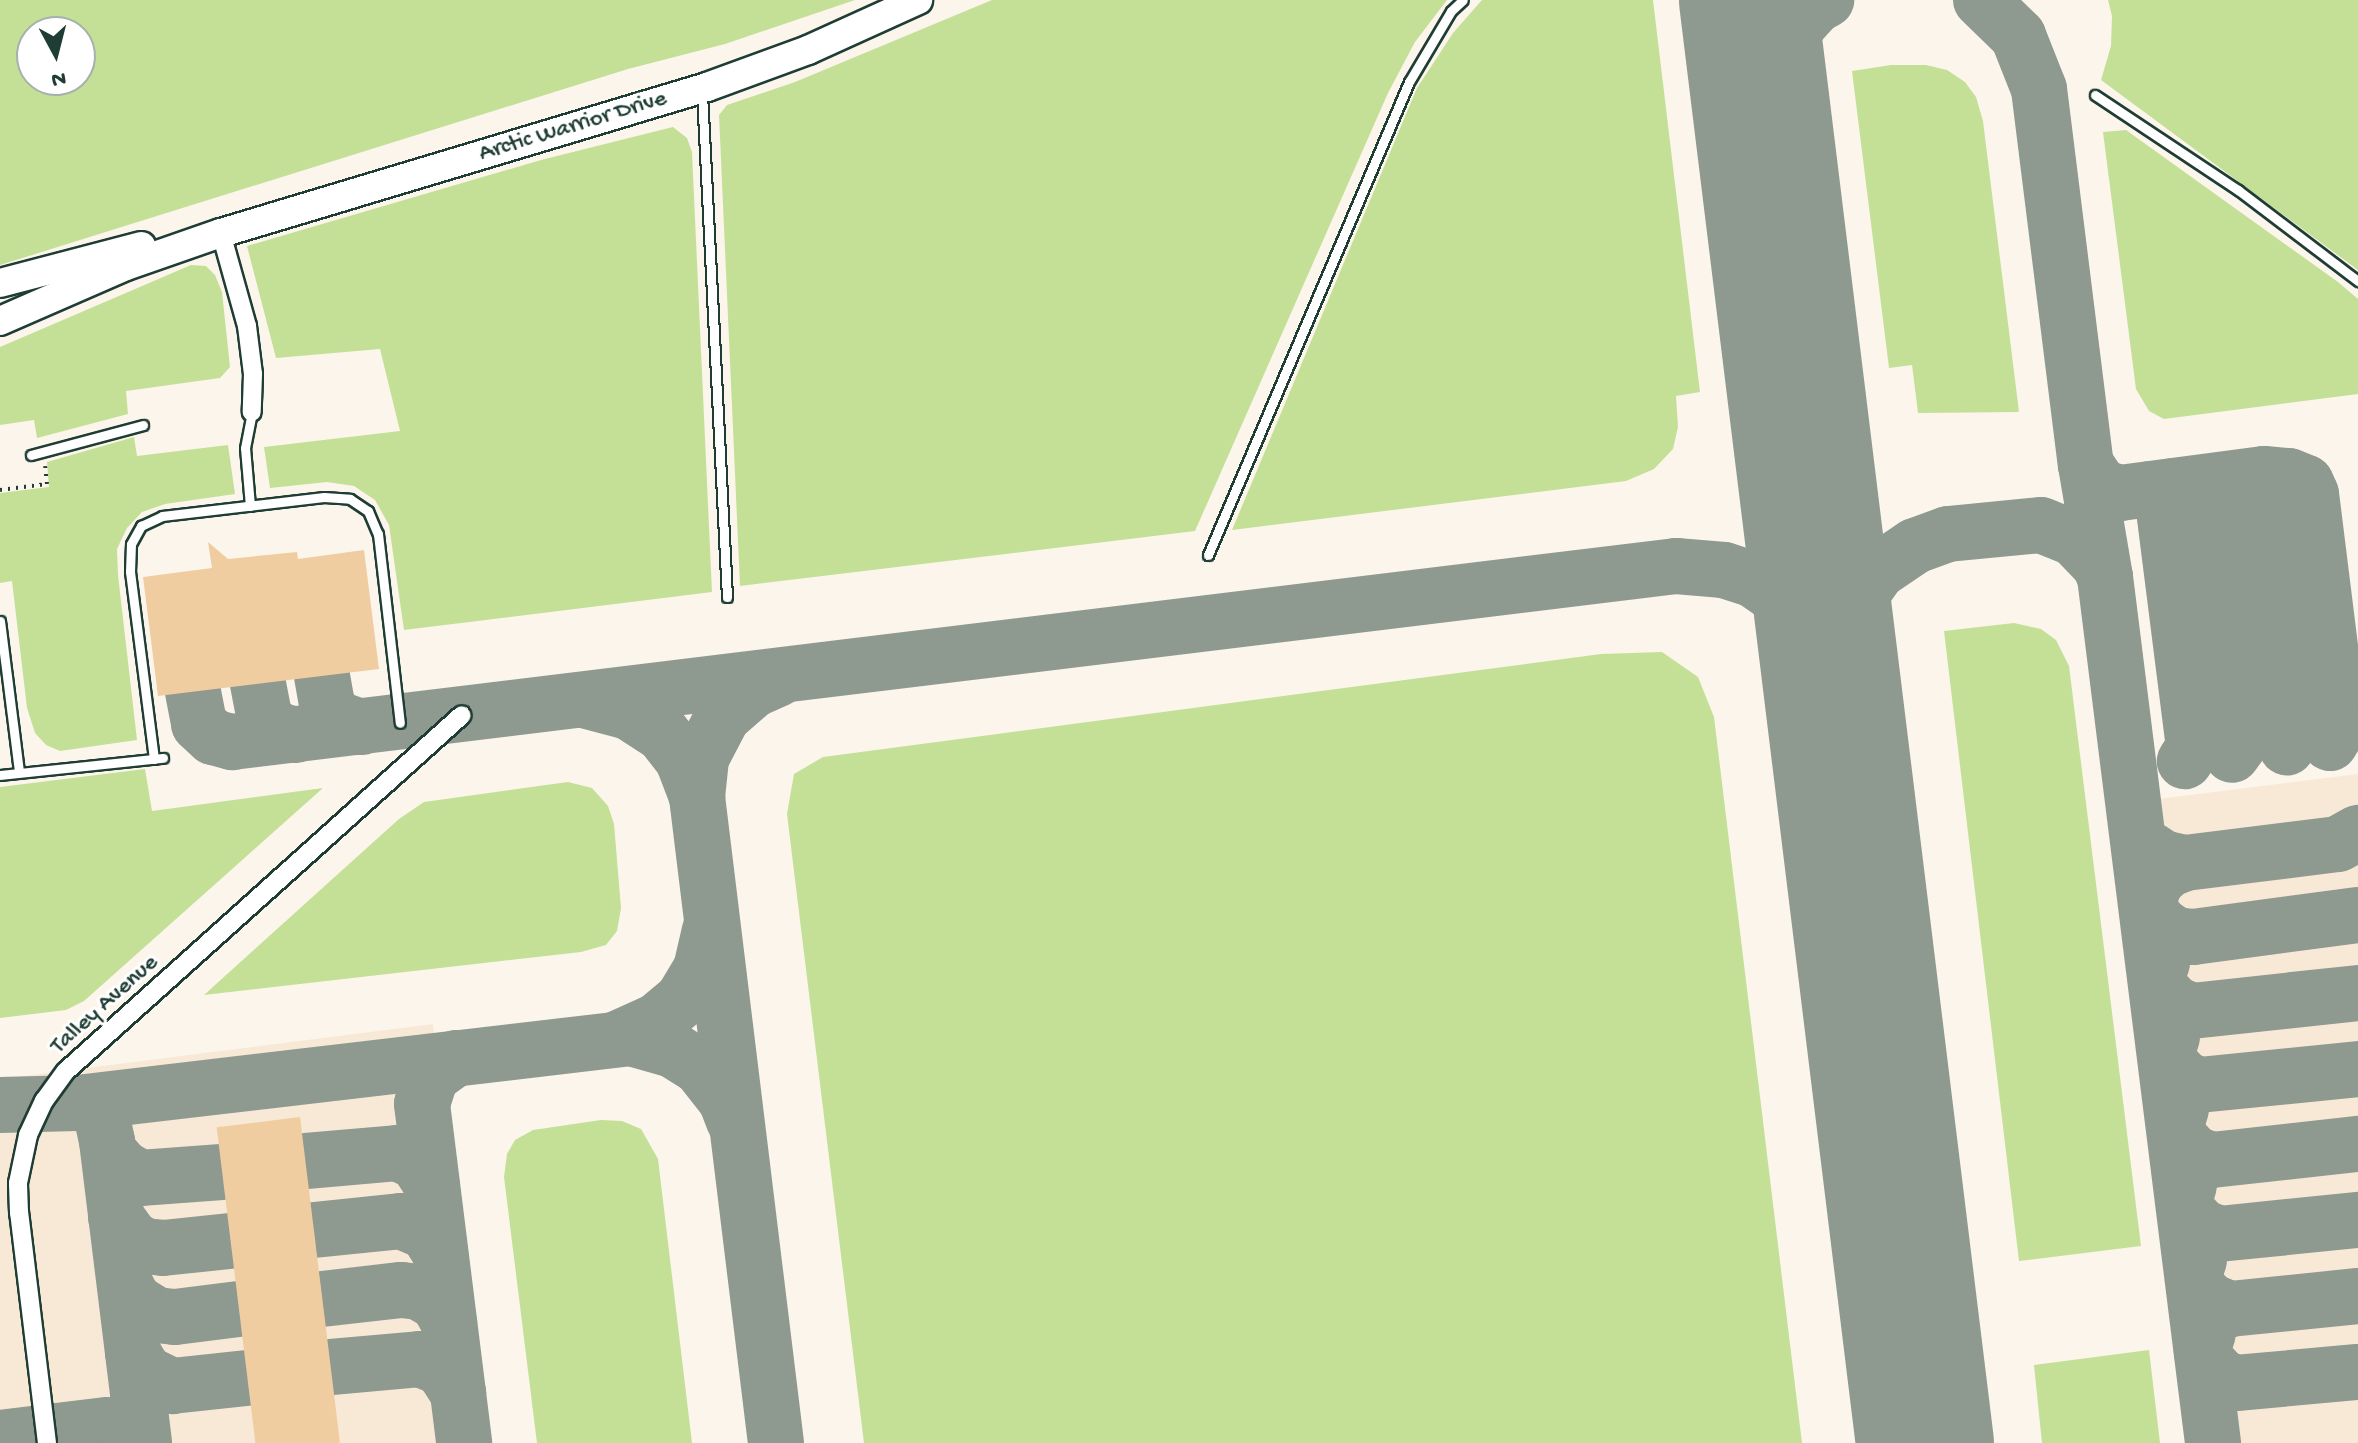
<!DOCTYPE html>
<style>
body{margin:0}
#map{position:relative;width:2358px;height:1443px;overflow:hidden;background:#fcf5ec;font-family:"Gochi Hand",sans-serif}
div>[style]{position:absolute}
.built>*{inset:0;background:#f8e9d6}
.green>*{inset:0;background:#c4e097}
.taxiway>*{height:56px;margin:-28px;padding:0 28px;transform-origin:28px;border-radius:28px;background:#8e9990}
.runway>*{height:138px;margin:-69px;padding:0 69px;transform-origin:69px;border-radius:69px;background:#8e9990}
.building>*{inset:0;background:#f0cda1;transform-origin:0 0}
.path>*{height:4px;margin-top:-2px;transform-origin:0;background:repeating-linear-gradient(90deg,#1f3d34 0 2px,transparent 0 8px)}
.roads{filter:drop-shadow(2px 0 #1f3d34) drop-shadow(-2px 0 #1f3d34) drop-shadow(0 2px #1f3d34) drop-shadow(0 -2px #1f3d34)}
.lane>*{height:9px;margin:-4.5px;padding:0 4.5px;transform-origin:4.5px;border-radius:4.5px;background:#fff}
.street>*{height:18px;margin:-9px;padding:0 9px;transform-origin:9px;border-radius:9px;background:#fff}
.primary>*{height:28px;margin:-14px;padding:0 14px;transform-origin:14px;border-radius:14px;background:#fff}
span{translate:-50% -50%;white-space:nowrap;text-align:center;line-height:1.15;-webkit-text-stroke:6px #fff;paint-order:stroke}
.street-label{font-size:24px;color:#1f3d34}
.north{position:absolute;left:16px;top:16px;width:80px;height:80px;box-sizing:border-box;background:#fff;border:2px solid #a5b1ae;border-radius:50%;rotate:173deg;font-size:22px;font-weight:700;line-height:32px;text-align:center;color:#1f3d34}
.north::after{content:'';display:block;margin:auto;width:28px;height:36px;background:#1f3d34;clip-path:polygon(50% 0,100% 100%,50% 72%,0 100%)}
</style>
<div id="map">
<div class="built">
<i style="clip-path:polygon(2358px 774px,2358px 1443px,2228px 1443px,2150px 800px)"></i>
<i style="clip-path:polygon(433px 1024px,484px 1443px,0 1443px,0 1079px)"></i>
</div>
<div class="green">
<i style="clip-path:polygon(evenodd,0 0,855px 0,725px 44px,628px 69px,0 265px,0 0,32px 32px,80px 32px,80px 80px,32px 80px,32px 32px)"></i>
<i style="clip-path:polygon(992px 0,1447px 0,1415px 42px,1388px 93px,1195px 531px,740px 586px,719px 115px,727px 105px,795px 82px)"></i>
<i style="clip-path:polygon(1482px 0,1653px 0,1700px 392px,1676px 396px,1678px 427px,1673px 449px,1654px 469px,1626px 481px,1232px 530px,1417px 88px,1453px 33px)"></i>
<i style="clip-path:polygon(2108px 0,2358px 0,2358px 270px,2101px 80px,2111px 46px,2112px 16px)"></i>
<i style="clip-path:polygon(1891px 65px,1926px 65px,1947px 70px,1965px 82px,1976px 97px,1983px 121px,2019px 412px,1918px 413px,1912px 365px,1889px 368px,1852px 71px)"></i>
<i style="clip-path:polygon(673px 127px,687px 138px,692px 152px,712px 592px,404px 630px,389px 525px,375px 500px,354px 486px,327px 482px,270px 488px,264px 447px,400px 431px,380px 349px,276px 358px,247px 246px,541px 160px)"></i>
<i style="clip-path:polygon(2126px 130px,2338px 282px,2358px 299px,2358px 394px,2164px 419px,2149px 411px,2136px 389px,2103px 132px)"></i>
<i style="clip-path:polygon(191px 265px,206px 266px,215px 275px,222px 292px,230px 367px,220px 378px,126px 391px,128px 414px,37px 438px,34px 420px,0 425px,0 347px)"></i>
<i style="clip-path:polygon(134px 437px,137px 456px,228px 445px,235px 494px,165px 504px,142px 512px,127px 528px,117px 549px,118px 575px,137px 740px,60px 751px,46px 745px,35px 733px,27px 708px,12px 581px,0 583px,0 493px,49px 487px,47px 462px)"></i>
<i style="clip-path:polygon(2014px 623px,2041px 629px,2056px 640px,2069px 666px,2141px 1246px,2019px 1261px,1944px 631px)"></i>
<i style="clip-path:polygon(1662px 652px,1698px 677px,1714px 717px,1802px 1443px,864px 1443px,787px 814px,794px 774px,823px 757px,1601px 654px)"></i>
<i style="clip-path:polygon(145px 769px,152px 811px,323px 788px,84px 1001px,66px 1010px,0 1018px,0 787px)"></i>
<i style="clip-path:polygon(568px 782px,592px 788px,608px 806px,614px 824px,621px 908px,617px 931px,606px 945px,581px 952px,204px 995px,399px 819px,424px 802px)"></i>
<i style="clip-path:polygon(601px 1120px,622px 1121px,641px 1129px,658px 1159px,692px 1443px,537px 1443px,504px 1177px,507px 1154px,515px 1140px,533px 1130px)"></i>
<i style="clip-path:polygon(2149px 1350px,2160px 1443px,2042px 1443px,2034px 1365px)"></i>
</div>
<div class="taxiway">
<i style="left:1981px;top:0;width:52px;rotate:44.2deg"></i>
<i style="left:2018px;top:36px;width:57px;rotate:68.4deg"></i>
<i style="left:2039px;top:89px;width:379px;rotate:82.9deg"></i>
<i style="left:2086px;top:465px;width:114px;rotate:80.4deg"></i>
<i style="left:1763px;top:124px;width:51px;rotate:-80.9deg"></i>
<i style="left:1771px;top:74px;width:44px;rotate:-64.6deg"></i>
<i style="left:1790px;top:34px;width:38px;rotate:-48deg"></i>
<i style="left:1815px;top:6px;width:13px;rotate:-29deg"></i>
<i style="left:2086px;top:465px;width:27px;rotate:56deg"></i>
<i style="left:2101px;top:487px;width:20px;rotate:18deg"></i>
<i style="left:2120px;top:493px;width:145px;rotate:-7.5deg"></i>
<i style="left:2264px;top:474px;width:25px;rotate:5deg"></i>
<i style="left:2289px;top:476px;width:18px;rotate:22deg"></i>
<i style="left:2306px;top:483px;width:12px;rotate:66deg"></i>
<i style="left:2311px;top:494px;width:235px;rotate:82.9deg"></i>
<i style="left:2340px;top:727px;width:19px;rotate:122deg"></i>
<i style="left:2221px;top:480px;width:31px;rotate:17deg"></i>
<i style="left:2251px;top:489px;width:17px;rotate:54deg"></i>
<i style="left:2261px;top:503px;width:229px;rotate:82.5deg"></i>
<i style="left:2291px;top:730px;width:18px;rotate:103deg"></i>
<i style="left:2173px;top:486px;width:28px;rotate:17deg"></i>
<i style="left:2200px;top:494px;width:21px;rotate:59deg"></i>
<i style="left:2211px;top:512px;width:231px;rotate:82.3deg"></i>
<i style="left:2242px;top:741px;width:17px;rotate:126deg"></i>
<i style="left:2151px;top:489px;width:12px;rotate:42deg"></i>
<i style="left:2160px;top:497px;width:14px;rotate:73deg"></i>
<i style="left:2164px;top:510px;width:239px;rotate:82.8deg"></i>
<i style="left:2194px;top:747px;width:17px;rotate:123deg"></i>
<i style="left:322px;top:676px;width:28px;rotate:80deg"></i>
<i style="left:327px;top:704px;width:16px;rotate:60deg"></i>
<i style="left:335px;top:718px;width:28px;rotate:19deg"></i>
<i style="left:258px;top:684px;width:36px;rotate:79deg"></i>
<i style="left:265px;top:719px;width:17px;rotate:40deg"></i>
<i style="left:278px;top:730px;width:18px;rotate:16deg"></i>
<i style="left:193px;top:692px;width:33px;rotate:79deg"></i>
<i style="left:199px;top:724px;width:19px;rotate:43deg"></i>
<i style="left:213px;top:737px;width:20px;rotate:15deg"></i>
<i style="left:232px;top:742px;width:1455px;rotate:-6.95deg"></i>
<i style="left:1676px;top:566px;width:48px;rotate:4.8deg"></i>
<i style="left:1724px;top:570px;width:32px;rotate:18deg"></i>
<i style="left:1754px;top:580px;width:29px;rotate:35deg"></i>
<i style="left:1778px;top:597px;width:50px;rotate:50.6deg"></i>
<i style="left:1810px;top:636px;width:61px;rotate:67.7deg"></i>
<i style="left:1835px;top:693px;width:43px;rotate:-87.3deg"></i>
<i style="left:1837px;top:650px;width:39px;rotate:-73deg"></i>
<i style="left:1848px;top:613px;width:52px;rotate:-54.5deg"></i>
<i style="left:1878px;top:571px;width:45px;rotate:-34deg"></i>
<i style="left:1915px;top:546px;width:35px;rotate:-20deg"></i>
<i style="left:1948px;top:534px;width:93px;rotate:-5.5deg"></i>
<i style="left:2041px;top:525px;width:37px;rotate:22deg"></i>
<i style="left:2075px;top:539px;width:35px;rotate:46deg"></i>
<i style="left:2099px;top:564px;width:14px;rotate:65deg"></i>
<i style="left:2105px;top:577px;width:873px;rotate:82.89deg"></i>
<i style="left:587px;top:701px;width:43px;rotate:14.7deg"></i>
<i style="left:629px;top:712px;width:40px;rotate:32.9deg"></i>
<i style="left:663px;top:734px;width:33px;rotate:52deg"></i>
<i style="left:683px;top:760px;width:40px;rotate:69deg"></i>
<i style="left:697px;top:797px;width:651px;rotate:83.03deg"></i>
<i style="left:697px;top:797px;width:39px;rotate:-84deg"></i>
<i style="left:701px;top:758px;width:47px;rotate:-62.4deg"></i>
<i style="left:723px;top:716px;width:40px;rotate:-41deg"></i>
<i style="left:753px;top:690px;width:27px;rotate:-24deg"></i>
<i style="left:2151px;top:850px;width:14px;rotate:34deg"></i>
<i style="left:2163px;top:858px;width:23px;rotate:13deg"></i>
<i style="left:2185px;top:863px;width:154px;rotate:-7.1deg"></i>
<i style="left:2338px;top:844px;width:23px;rotate:-29deg"></i>
<i style="left:2185px;top:863px;width:18px;rotate:158deg"></i>
<i style="left:2168px;top:870px;width:18px;rotate:137deg"></i>
<i style="left:2155px;top:882px;width:26px;rotate:108deg"></i>
<i style="left:2147px;top:907px;width:23px;rotate:52deg"></i>
<i style="left:2161px;top:925px;width:18px;rotate:34deg"></i>
<i style="left:2176px;top:935px;width:17px;rotate:7deg"></i>
<i style="left:2193px;top:937px;width:166px;rotate:-7.6deg"></i>
<i style="left:2162px;top:963px;width:18px;rotate:109deg"></i>
<i style="left:2156px;top:980px;width:12px;rotate:59deg"></i>
<i style="left:2162px;top:990px;width:19px;rotate:47deg"></i>
<i style="left:2175px;top:1004px;width:18px;rotate:22deg"></i>
<i style="left:2192px;top:1011px;width:167px;rotate:-6.2deg"></i>
<i style="left:2172px;top:1037px;width:20px;rotate:108deg"></i>
<i style="left:2166px;top:1056px;width:7px;rotate:63deg"></i>
<i style="left:2169px;top:1062px;width:23px;rotate:47deg"></i>
<i style="left:2185px;top:1079px;width:15px;rotate:23deg"></i>
<i style="left:2199px;top:1085px;width:160px;rotate:-5.7deg"></i>
<i style="left:619px;top:1038px;width:42px;rotate:-24.1deg"></i>
<i style="left:657px;top:1021px;width:34px;rotate:-40deg"></i>
<i style="left:683px;top:999px;width:35px;rotate:-59deg"></i>
<i style="left:701px;top:969px;width:39px;rotate:-77deg"></i>
<i style="left:456px;top:1058px;width:31px;rotate:144deg"></i>
<i style="left:431px;top:1076px;width:29px;rotate:108deg"></i>
<i style="left:422px;top:1104px;width:342px;rotate:82.9deg"></i>
<i style="left:77px;top:1103px;width:558px;rotate:-6.69deg"></i>
<i style="left:631px;top:1038px;width:44px;rotate:15.9deg"></i>
<i style="left:673px;top:1050px;width:32px;rotate:32deg"></i>
<i style="left:700px;top:1067px;width:42px;rotate:51.8deg"></i>
<i style="left:726px;top:1100px;width:22px;rotate:69deg"></i>
<i style="left:0;top:1105px;width:77px;rotate:-1.5deg"></i>
<i style="left:77px;top:1103px;width:15px;rotate:8deg"></i>
<i style="left:92px;top:1105px;width:12px;rotate:42deg"></i>
<i style="left:101px;top:1113px;width:29px;rotate:78deg"></i>
<i style="left:107px;top:1141px;width:304px;rotate:83deg"></i>
<i style="left:2181px;top:1109px;width:21px;rotate:107deg"></i>
<i style="left:2175px;top:1129px;width:9px;rotate:63deg"></i>
<i style="left:2179px;top:1137px;width:23px;rotate:47deg"></i>
<i style="left:2195px;top:1154px;width:18px;rotate:19deg"></i>
<i style="left:2212px;top:1160px;width:147px;rotate:-6.3deg"></i>
<i style="left:109px;top:1152px;width:21px;rotate:49deg"></i>
<i style="left:123px;top:1168px;width:20px;rotate:30deg"></i>
<i style="left:140px;top:1178px;width:82px;rotate:-4.2deg"></i>
<i style="left:306px;top:1161px;width:91px;rotate:-5deg"></i>
<i style="left:397px;top:1153px;width:22px;rotate:24deg"></i>
<i style="left:417px;top:1162px;width:27px;rotate:57deg"></i>
<i style="left:2189px;top:1185px;width:19px;rotate:106deg"></i>
<i style="left:2184px;top:1203px;width:11px;rotate:63deg"></i>
<i style="left:2189px;top:1213px;width:19px;rotate:47deg"></i>
<i style="left:2202px;top:1227px;width:18px;rotate:22deg"></i>
<i style="left:2219px;top:1234px;width:140px;rotate:-5.8deg"></i>
<i style="left:116px;top:1217px;width:26px;rotate:54deg"></i>
<i style="left:131px;top:1238px;width:16px;rotate:30deg"></i>
<i style="left:145px;top:1246px;width:18px;rotate:6deg"></i>
<i style="left:163px;top:1248px;width:67px;rotate:-6deg"></i>
<i style="left:314px;top:1230px;width:87px;rotate:-5.9deg"></i>
<i style="left:401px;top:1221px;width:28px;rotate:23deg"></i>
<i style="left:427px;top:1232px;width:25px;rotate:58deg"></i>
<i style="left:2199px;top:1260px;width:19px;rotate:108deg"></i>
<i style="left:2193px;top:1278px;width:13px;rotate:61deg"></i>
<i style="left:2199px;top:1289px;width:16px;rotate:47deg"></i>
<i style="left:2210px;top:1301px;width:22px;rotate:22deg"></i>
<i style="left:2230px;top:1309px;width:129px;rotate:-5.8deg"></i>
<i style="left:125px;top:1284px;width:19px;rotate:62deg"></i>
<i style="left:134px;top:1301px;width:26px;rotate:32deg"></i>
<i style="left:156px;top:1315px;width:19px;rotate:6deg"></i>
<i style="left:175px;top:1317px;width:64px;rotate:-7.1deg"></i>
<i style="left:322px;top:1299px;width:80px;rotate:-6.5deg"></i>
<i style="left:401px;top:1290px;width:18px;rotate:6deg"></i>
<i style="left:419px;top:1292px;width:22px;rotate:30deg"></i>
<i style="left:438px;top:1303px;width:23px;rotate:61deg"></i>
<i style="left:2208px;top:1333px;width:20px;rotate:108deg"></i>
<i style="left:2202px;top:1352px;width:8px;rotate:67deg"></i>
<i style="left:2205px;top:1359px;width:24px;rotate:48deg"></i>
<i style="left:2221px;top:1377px;width:16px;rotate:22deg"></i>
<i style="left:2236px;top:1383px;width:122px;rotate:-5.2deg"></i>
<i style="left:133px;top:1353px;width:23px;rotate:59deg"></i>
<i style="left:145px;top:1373px;width:30px;rotate:26deg"></i>
<i style="left:172px;top:1386px;width:75px;rotate:-6.1deg"></i>
<i style="left:331px;top:1367px;width:89px;rotate:-5.1deg"></i>
<i style="left:420px;top:1359px;width:24px;rotate:22deg"></i>
<i style="left:442px;top:1368px;width:30px;rotate:57deg"></i>
<i style="left:0;top:1438px;width:109px;rotate:-6.9deg"></i>
<i style="left:108px;top:1425px;width:23px;rotate:15deg"></i>
<i style="left:130px;top:1431px;width:16px;rotate:50deg"></i>
</div>
<div class="runway">
<i style="left:1748px;top:0;width:1454px;rotate:83.01deg"></i>
</div>
<div class="building">
<i style="clip-path:polygon(208px 542px,228px 559px,297px 552px,298px 559px,364px 550px,379px 669px,158px 696px,143px 577px,212px 568px)"></i>
<i style="left:300px;top:1117px;width:328px;height:84px;rotate:83deg"></i>
</div>
<div class="path">
<i style="left:0;top:490px;width:47px;rotate:-7.3deg"></i>
<i style="left:47px;top:484px;width:18px;rotate:-96deg"></i>
</div>
<div class="roads">
<div class="lane">
<i style="left:702px;top:93px;width:505px;rotate:87.16deg"></i>
<i style="left:2095px;top:95px;width:172px;rotate:33.6deg"></i>
<i style="left:2238px;top:190px;width:151px;rotate:37.2deg"></i>
<i style="left:31px;top:455px;width:116px;rotate:-15deg"></i>
<i style="left:250px;top:506px;width:58px;rotate:-94.9deg"></i>
<i style="left:245px;top:448px;width:37px;rotate:-79deg"></i>
<i style="left:1208px;top:555px;width:514px;rotate:-66.98deg"></i>
<i style="left:1409px;top:82px;width:82px;rotate:-59.4deg"></i>
<i style="left:1451px;top:11px;width:16px;rotate:-43deg"></i>
<i style="left:0;top:621px;width:152px;rotate:82.8deg"></i>
<i style="left:154px;top:759px;width:189px;rotate:-97.3deg"></i>
<i style="left:130px;top:572px;width:28px;rotate:-88deg"></i>
<i style="left:131px;top:544px;width:21px;rotate:-61deg"></i>
<i style="left:141px;top:526px;width:23px;rotate:-25deg"></i>
<i style="left:162px;top:516px;width:163px;rotate:-6.7deg"></i>
<i style="left:324px;top:497px;width:26px;rotate:4deg"></i>
<i style="left:350px;top:499px;width:22px;rotate:34deg"></i>
<i style="left:368px;top:511px;width:25px;rotate:67deg"></i>
<i style="left:378px;top:534px;width:190px;rotate:83.4deg"></i>
<i style="left:0;top:775px;width:164px;rotate:-6deg"></i>
</div>
<div class="street">
<i style="left:221px;top:233px;width:97px;rotate:74.4deg"></i>
<i style="left:247px;top:326px;width:48px;rotate:82.9deg"></i>
<i style="left:253px;top:374px;width:38px;rotate:92deg"></i>
<i style="left:47px;top:1443px;width:232px;rotate:-96.9deg"></i>
<i style="left:19px;top:1213px;width:30px;rotate:-92deg"></i>
<i style="left:18px;top:1183px;width:49px;rotate:-78.2deg"></i>
<i style="left:28px;top:1135px;width:38px;rotate:-65deg"></i>
<i style="left:44px;top:1101px;width:37px;rotate:-54deg"></i>
<i style="left:66px;top:1071px;width:532px;rotate:-41.96deg"></i>
</div>
<div class="primary">
<i style="left:0;top:283px;width:146px;rotate:-14.7deg"></i>
<i style="left:0;top:321px;width:137px;rotate:-23.6deg"></i>
<i style="left:126px;top:266px;width:101px;rotate:-19.2deg"></i>
<i style="left:221px;top:233px;width:507px;rotate:-16.72deg"></i>
<i style="left:707px;top:87px;width:108px;rotate:-20.1deg"></i>
<i style="left:808px;top:50px;width:121px;rotate:-24.4deg"></i>
</div>
</div>
<div class="street-label">
<span style="left:573px;top:127px;rotate:-17deg">Arctic Warrior Drive</span>
<span style="left:105px;top:1005px;rotate:-42deg">Talley Avenue</span>
</div>
<div class="north">N</div>
</div>
